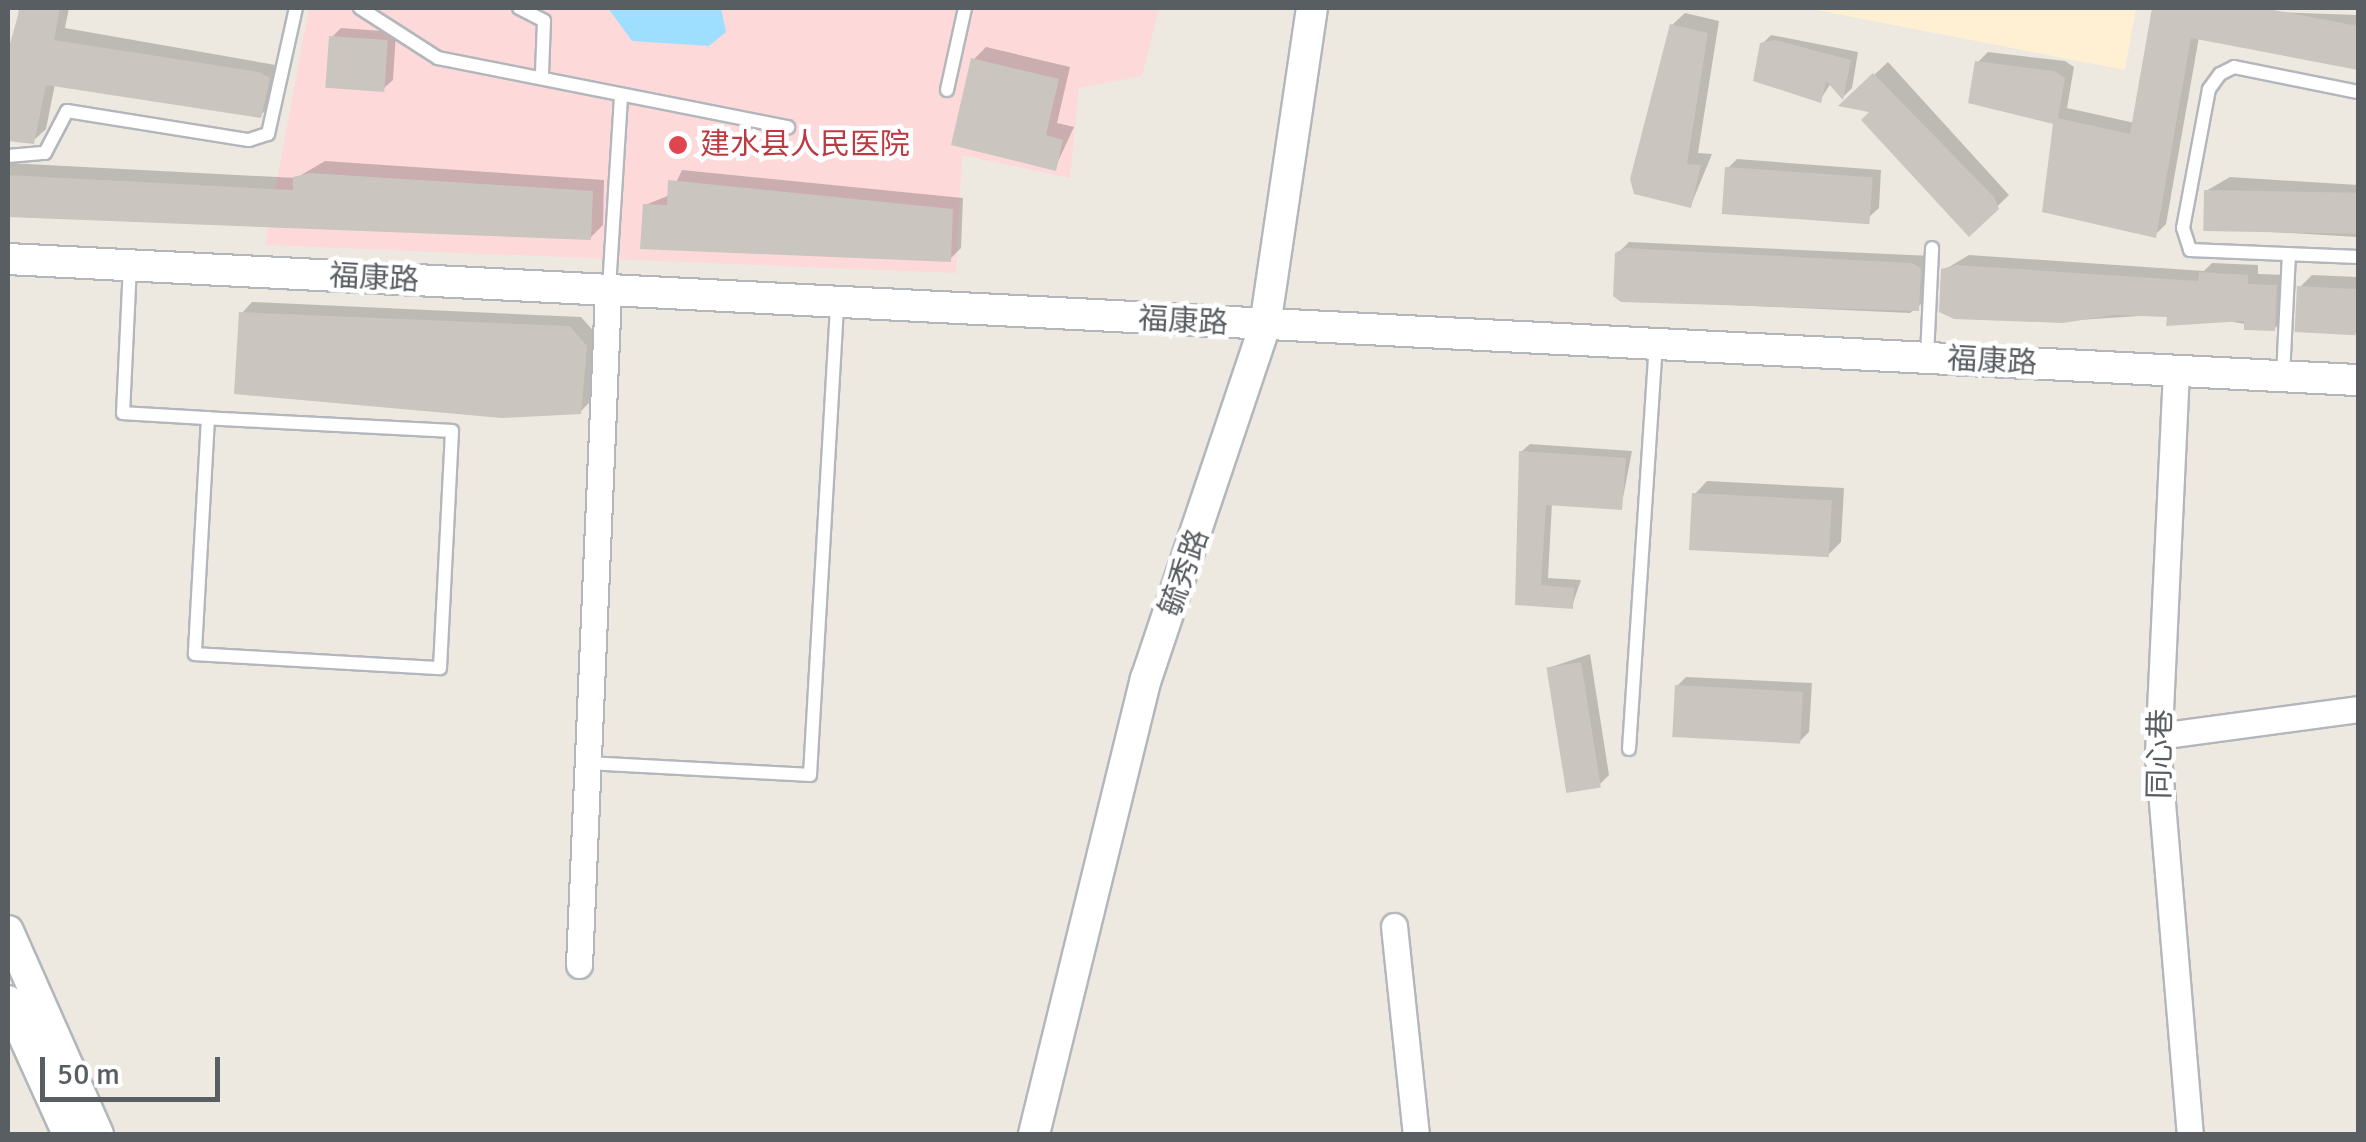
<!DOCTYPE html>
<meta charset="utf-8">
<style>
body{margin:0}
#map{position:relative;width:2366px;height:1142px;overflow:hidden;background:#ede9e0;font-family:Signika,"Noto Sans SC",sans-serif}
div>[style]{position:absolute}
.commercial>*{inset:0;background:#fff0d3}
.medical>*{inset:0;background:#fdd9da}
.water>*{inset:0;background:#9edfff}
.shadow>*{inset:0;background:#0003}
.building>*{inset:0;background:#cac5bf;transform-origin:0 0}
.roads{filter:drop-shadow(2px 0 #b3b7bc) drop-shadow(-2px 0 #b3b7bc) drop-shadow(0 2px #b3b7bc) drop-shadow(0 -2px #b3b7bc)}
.service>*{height:12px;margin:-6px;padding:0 6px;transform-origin:6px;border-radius:6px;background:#fff}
.minor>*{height:25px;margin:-12.5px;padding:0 12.5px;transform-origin:12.5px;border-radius:12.5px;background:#fff}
.tertiary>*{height:30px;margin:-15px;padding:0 15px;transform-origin:15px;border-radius:15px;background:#fff}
.dots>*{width:28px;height:28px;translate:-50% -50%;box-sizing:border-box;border:5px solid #fff;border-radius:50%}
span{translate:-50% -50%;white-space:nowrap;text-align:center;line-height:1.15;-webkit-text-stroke:9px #fff;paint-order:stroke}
.health-label{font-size:30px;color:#be3a42}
.left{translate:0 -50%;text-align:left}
.street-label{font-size:30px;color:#595e62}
.frame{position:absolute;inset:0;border:10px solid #595e62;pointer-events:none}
.scale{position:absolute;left:40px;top:1057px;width:180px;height:45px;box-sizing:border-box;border:5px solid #595e62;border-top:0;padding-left:12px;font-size:30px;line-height:35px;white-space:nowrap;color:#595e62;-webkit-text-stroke:8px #fff;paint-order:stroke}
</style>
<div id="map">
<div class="commercial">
<i style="clip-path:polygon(1806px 8px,2136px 8px,2125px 70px)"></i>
</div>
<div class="medical">
<i style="clip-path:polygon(309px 8px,1159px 8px,1142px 76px,1079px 88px,1070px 178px,962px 155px,956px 273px,265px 245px)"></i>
</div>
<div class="water">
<i style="clip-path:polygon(608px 8px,721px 8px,726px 32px,709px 46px,632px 41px)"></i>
</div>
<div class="shadow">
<i style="clip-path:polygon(19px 8px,69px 8px,65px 28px,281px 66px,273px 102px,261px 115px,55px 84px,46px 129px,33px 141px,8px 137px)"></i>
<i style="clip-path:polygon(2156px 8px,2358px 15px,2358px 68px,2199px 37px,2166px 224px,2155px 235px,2056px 122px,1977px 63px,1988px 52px,2065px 61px,2074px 67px,2067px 108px,2135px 123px)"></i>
<i style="clip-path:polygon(1685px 13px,1719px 21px,1698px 153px,1712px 154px,1691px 205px,1672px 25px)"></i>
<i style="clip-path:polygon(341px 28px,396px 32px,393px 80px,383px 89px,332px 37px)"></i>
<i style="clip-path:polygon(1771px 35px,1858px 52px,1852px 88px,1843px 97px,1831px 83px,1820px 100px,1762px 44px)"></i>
<i style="clip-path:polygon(986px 47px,1070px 67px,1057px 123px,1074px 127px,1055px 168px,974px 59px)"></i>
<i style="clip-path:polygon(1888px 62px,2009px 195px,1970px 233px,1874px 110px,1843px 104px)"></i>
<i style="clip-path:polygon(1737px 159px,1881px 170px,1879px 208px,1869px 217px,1728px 168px)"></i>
<i style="clip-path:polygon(325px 161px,604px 180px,603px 225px,590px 238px,8px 215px,8px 163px,296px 178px)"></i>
<i style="clip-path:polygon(682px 170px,963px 198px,961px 248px,950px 259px,645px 205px,670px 195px)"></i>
<i style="clip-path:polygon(2230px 177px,2358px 185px,2358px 237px,2204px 228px,2206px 191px)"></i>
<i style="clip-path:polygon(1629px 242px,1932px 256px,1931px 296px,1910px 313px,1622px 300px,1617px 254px)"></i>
<i style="clip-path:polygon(1969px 255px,2204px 271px,2212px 263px,2258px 265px,2258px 274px,2287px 275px,2285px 318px,2274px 329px,2199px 316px,2169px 324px,2169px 314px,2063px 321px,1944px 270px)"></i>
<i style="clip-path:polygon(2312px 275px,2358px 277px,2358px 332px,2298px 330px,2300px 287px)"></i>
<i style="clip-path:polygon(252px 302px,581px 317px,597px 335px,591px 401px,580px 412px,242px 313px)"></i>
<i style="clip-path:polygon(1530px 444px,1632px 451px,1621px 508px,1552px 503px,1548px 578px,1581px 580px,1572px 606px,1517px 603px,1521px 452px)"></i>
<i style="clip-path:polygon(1707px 481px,1844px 488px,1841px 542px,1829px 554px,1695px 494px)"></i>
<i style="clip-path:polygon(1590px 654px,1609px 775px,1600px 784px,1548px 668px)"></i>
<i style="clip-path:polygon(1686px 677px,1812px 683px,1809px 732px,1800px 741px,1677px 686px)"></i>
</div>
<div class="building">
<i style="clip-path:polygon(20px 8px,60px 8px,54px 40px,259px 72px,270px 78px,261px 118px,46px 85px,34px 144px,8px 141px,8px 51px)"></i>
<i style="clip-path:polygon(2152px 8px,2263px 8px,2358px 26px,2358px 70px,2191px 38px,2156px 238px,2042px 212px,2053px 124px,1968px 103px,1975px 61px,2054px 71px,2065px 78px,2058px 118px,2130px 134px)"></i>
<i style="clip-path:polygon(1670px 24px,1708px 33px,1687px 164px,1701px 165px,1691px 208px,1634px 194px,1630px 179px)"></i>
<i style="left:329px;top:36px;width:59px;height:52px;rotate:4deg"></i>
<i style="clip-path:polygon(1775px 40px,1851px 60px,1843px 100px,1826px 81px,1821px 103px,1753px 81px,1760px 43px)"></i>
<i style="clip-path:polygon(971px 58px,1059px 79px,1046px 135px,1063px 140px,1056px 171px,951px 145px)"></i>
<i style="clip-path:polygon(1873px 73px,1994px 197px,1999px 209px,1969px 237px,1861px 120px,1869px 112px,1838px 106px)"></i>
<i style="left:1725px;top:167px;width:148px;height:47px;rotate:4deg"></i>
<i style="clip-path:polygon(310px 173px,593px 191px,591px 240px,8px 217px,8px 175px,293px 190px,293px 177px)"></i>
<i style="clip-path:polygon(668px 180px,953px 209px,951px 262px,640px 249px,643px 204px,667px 205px)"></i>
<i style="left:2204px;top:190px;width:154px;height:41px;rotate:1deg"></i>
<i style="clip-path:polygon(1625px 248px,1912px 263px,1921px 268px,1919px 311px,1621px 302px,1613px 296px,1615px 253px)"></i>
<i style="clip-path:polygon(1957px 265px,2198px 281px,2199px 272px,2248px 275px,2248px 284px,2277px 285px,2275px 331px,2244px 330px,2244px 321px,2166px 326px,2167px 317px,2114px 315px,2063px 323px,1954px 319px,1939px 312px,1941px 269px)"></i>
<i style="left:2297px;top:286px;width:61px;height:46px;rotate:3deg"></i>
<i style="clip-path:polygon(239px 312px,570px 326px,587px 346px,581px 414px,502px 418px,234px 394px)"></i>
<i style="clip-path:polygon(1519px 451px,1626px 458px,1622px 510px,1546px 505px,1541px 585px,1574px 588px,1573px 609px,1515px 605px)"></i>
<i style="left:1692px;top:493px;width:140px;height:57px;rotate:3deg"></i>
<i style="left:1581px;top:662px;width:127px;height:35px;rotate:81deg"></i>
<i style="left:1675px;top:685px;width:128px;height:52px;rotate:3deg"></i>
</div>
<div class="roads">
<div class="service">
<i style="left:360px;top:8px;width:93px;rotate:32.7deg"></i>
<i style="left:438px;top:58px;width:357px;rotate:11.2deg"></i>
<i style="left:519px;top:8px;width:28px;rotate:27deg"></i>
<i style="left:544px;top:21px;width:53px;rotate:92.2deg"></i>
<i style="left:947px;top:90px;width:84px;rotate:-77.6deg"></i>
<i style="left:2358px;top:92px;width:126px;rotate:-168.6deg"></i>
<i style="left:2234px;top:67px;width:16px;rotate:153deg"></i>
<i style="left:2220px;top:74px;width:19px;rotate:126deg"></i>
<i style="left:2209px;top:89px;width:141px;rotate:100.6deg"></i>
<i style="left:2183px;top:228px;width:23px;rotate:72deg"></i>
<i style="left:2190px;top:250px;width:168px;rotate:2.4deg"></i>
<i style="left:8px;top:156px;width:37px;rotate:-5deg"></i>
<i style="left:45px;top:153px;width:47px;rotate:-62.4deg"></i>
<i style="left:67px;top:111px;width:184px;rotate:9.1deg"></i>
<i style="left:249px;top:140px;width:20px;rotate:-18deg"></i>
<i style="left:268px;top:134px;width:129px;rotate:-77.5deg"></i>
<i style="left:130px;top:265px;width:148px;rotate:92.7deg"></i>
<i style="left:123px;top:413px;width:85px;rotate:3.4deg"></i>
<i style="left:208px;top:418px;width:236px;rotate:93.2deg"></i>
<i style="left:195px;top:654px;width:245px;rotate:3.3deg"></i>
<i style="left:440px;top:668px;width:237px;rotate:-87.1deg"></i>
<i style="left:452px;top:431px;width:244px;rotate:-177deg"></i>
<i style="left:609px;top:288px;width:192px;rotate:-86.4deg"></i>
<i style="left:1927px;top:356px;width:108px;rotate:-87.3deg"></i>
<i style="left:2283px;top:376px;width:122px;rotate:-87.2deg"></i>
<i style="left:1629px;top:749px;width:404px;rotate:-86.2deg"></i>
<i style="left:588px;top:763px;width:222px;rotate:3.1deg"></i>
<i style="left:810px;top:775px;width:471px;rotate:-86.7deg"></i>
</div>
<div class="minor">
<i style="left:2176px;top:371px;width:384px;rotate:92.7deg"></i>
<i style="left:2158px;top:755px;width:380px;rotate:85.2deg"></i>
<i style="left:2159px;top:736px;width:201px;rotate:-7.7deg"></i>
<i style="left:1394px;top:926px;width:209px;rotate:84deg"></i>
<i style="left:579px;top:965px;width:674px;rotate:-87.53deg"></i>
</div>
<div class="tertiary">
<i style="left:8px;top:259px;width:2353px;rotate:2.95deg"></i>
<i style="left:8px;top:931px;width:222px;rotate:66.1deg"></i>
<i style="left:8px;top:1001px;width:146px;rotate:65.7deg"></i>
<i style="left:1034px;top:1134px;width:469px;rotate:-76.2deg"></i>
<i style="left:1146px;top:679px;width:373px;rotate:-71.4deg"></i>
<i style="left:1265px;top:326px;width:321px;rotate:-81.6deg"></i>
</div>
</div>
<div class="dots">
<i style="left:678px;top:145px;background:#e0444e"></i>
</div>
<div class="health-label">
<span class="left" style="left:700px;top:145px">建水县人民医院</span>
</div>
<div class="street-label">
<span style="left:374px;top:279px;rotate:3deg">福康路</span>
<span style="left:1183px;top:322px;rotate:3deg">福康路</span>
<span style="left:1992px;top:362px;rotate:3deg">福康路</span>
<span style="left:1185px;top:573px;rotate:-70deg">毓秀路</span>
<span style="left:2161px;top:754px;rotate:-89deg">同心巷</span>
</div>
<div class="frame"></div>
<div class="scale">50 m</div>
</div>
